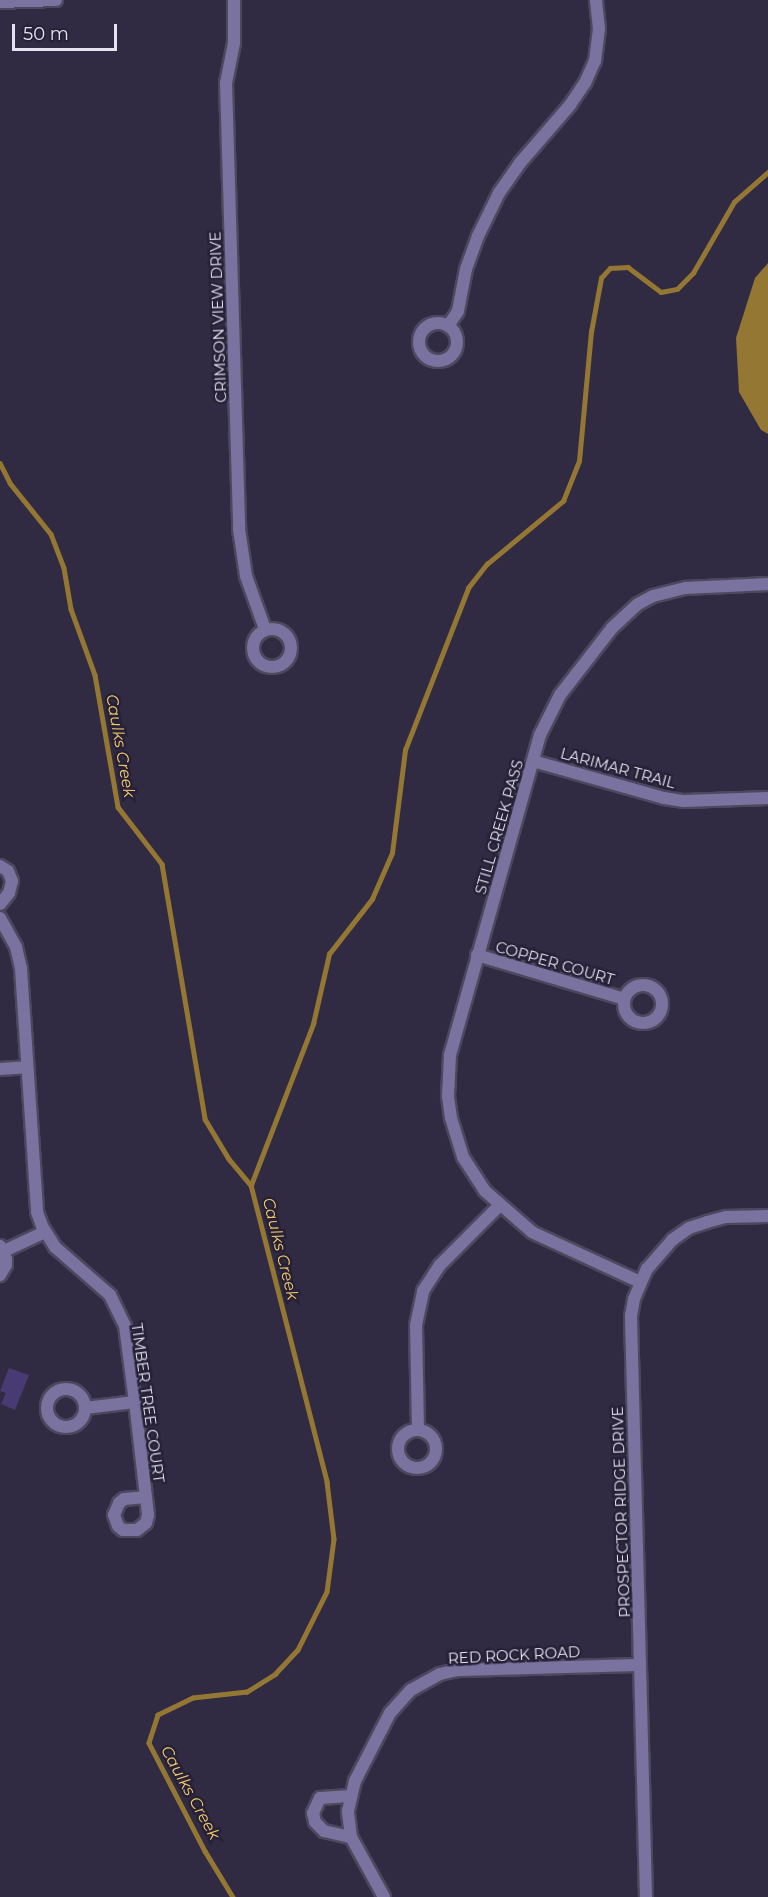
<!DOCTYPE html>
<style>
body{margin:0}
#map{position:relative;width:768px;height:1897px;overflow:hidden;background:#302b42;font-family:Montserrat,sans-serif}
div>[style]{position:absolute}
.water>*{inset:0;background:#937733}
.stream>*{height:4.5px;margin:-2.25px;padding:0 2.25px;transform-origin:2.25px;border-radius:2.25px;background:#937733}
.building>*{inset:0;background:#483a72}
.roads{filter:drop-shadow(2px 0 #4d485e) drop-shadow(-2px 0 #4d485e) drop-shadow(0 2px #4d485e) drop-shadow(0 -2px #4d485e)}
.minor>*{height:12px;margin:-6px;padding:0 6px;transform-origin:6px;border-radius:6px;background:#7a729f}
.minor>.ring{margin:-6px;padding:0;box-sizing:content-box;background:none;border:12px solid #7a729f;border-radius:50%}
span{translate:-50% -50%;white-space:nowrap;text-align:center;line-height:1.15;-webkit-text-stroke:5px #262137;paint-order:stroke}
.street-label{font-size:15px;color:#e5e3f1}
.water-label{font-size:16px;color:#f4cb6b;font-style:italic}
.scale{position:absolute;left:12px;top:24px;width:105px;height:27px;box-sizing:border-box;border:3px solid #e5e3f1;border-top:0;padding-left:8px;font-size:18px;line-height:21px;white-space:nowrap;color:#e5e3f1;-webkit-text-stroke:4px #262137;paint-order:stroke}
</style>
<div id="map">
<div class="water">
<i style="clip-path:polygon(768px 263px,768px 434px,761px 430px,739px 392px,736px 338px,755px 278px)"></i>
</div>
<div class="stream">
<i style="left:0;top:463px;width:22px;rotate:63deg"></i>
<i style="left:10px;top:483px;width:65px;rotate:51.2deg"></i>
<i style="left:51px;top:534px;width:36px;rotate:69deg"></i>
<i style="left:64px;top:568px;width:42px;rotate:80.3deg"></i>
<i style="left:71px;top:609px;width:70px;rotate:70deg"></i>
<i style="left:95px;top:675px;width:134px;rotate:80.1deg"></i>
<i style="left:118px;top:807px;width:72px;rotate:52.3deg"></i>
<i style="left:162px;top:864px;width:259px;rotate:80.4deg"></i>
<i style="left:205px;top:1119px;width:47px;rotate:59deg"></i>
<i style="left:229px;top:1159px;width:34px;rotate:50deg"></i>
<i style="left:251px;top:1185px;width:307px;rotate:75.6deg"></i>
<i style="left:327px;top:1482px;width:57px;rotate:83deg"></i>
<i style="left:334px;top:1539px;width:53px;rotate:97.5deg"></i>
<i style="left:327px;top:1592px;width:65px;rotate:116.6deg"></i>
<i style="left:298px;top:1650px;width:33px;rotate:133deg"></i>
<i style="left:276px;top:1674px;width:34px;rotate:148deg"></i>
<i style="left:247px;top:1692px;width:54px;rotate:173.7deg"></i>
<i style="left:193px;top:1698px;width:39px;rotate:154deg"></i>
<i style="left:158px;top:1715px;width:29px;rotate:108deg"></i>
<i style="left:149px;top:1743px;width:122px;rotate:62.6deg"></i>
<i style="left:205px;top:1851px;width:54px;rotate:58.7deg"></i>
<i style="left:251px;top:1185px;width:173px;rotate:-68.9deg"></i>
<i style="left:313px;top:1024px;width:72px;rotate:-77.1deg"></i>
<i style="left:329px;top:954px;width:70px;rotate:-52deg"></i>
<i style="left:372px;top:899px;width:50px;rotate:-66.5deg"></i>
<i style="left:392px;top:853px;width:104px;rotate:-82.8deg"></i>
<i style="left:405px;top:750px;width:174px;rotate:-68.7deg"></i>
<i style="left:468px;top:588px;width:31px;rotate:-52deg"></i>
<i style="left:487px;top:564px;width:99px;rotate:-39.7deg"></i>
<i style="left:563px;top:501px;width:43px;rotate:-68.2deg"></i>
<i style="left:579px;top:461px;width:130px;rotate:-84.7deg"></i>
<i style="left:591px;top:332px;width:55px;rotate:-79.5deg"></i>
<i style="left:601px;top:278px;width:13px;rotate:-48deg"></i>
<i style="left:610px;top:268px;width:18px;rotate:-3deg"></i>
<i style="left:628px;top:267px;width:41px;rotate:37.1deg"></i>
<i style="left:661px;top:292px;width:16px;rotate:-11deg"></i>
<i style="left:677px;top:289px;width:23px;rotate:-45deg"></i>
<i style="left:693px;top:273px;width:82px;rotate:-60deg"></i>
<i style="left:734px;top:202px;width:45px;rotate:-41.4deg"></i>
</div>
<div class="building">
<i style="clip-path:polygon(9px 1368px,29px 1375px,15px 1410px,1px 1404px,6px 1393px,0 1391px)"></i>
</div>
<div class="roads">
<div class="minor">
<i style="left:234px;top:0;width:43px;rotate:90deg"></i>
<i style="left:234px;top:43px;width:41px;rotate:101.3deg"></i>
<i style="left:226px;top:83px;width:446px;rotate:88.3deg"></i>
<i style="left:239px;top:529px;width:48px;rotate:81.5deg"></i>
<i style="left:246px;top:576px;width:56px;rotate:70.3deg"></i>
<i style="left:0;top:2px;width:56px;rotate:-2deg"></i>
<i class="ring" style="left:419px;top:323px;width:26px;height:26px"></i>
<i style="left:448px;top:326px;width:18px;rotate:-56deg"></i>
<i style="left:458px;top:311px;width:43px;rotate:-79.2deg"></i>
<i style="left:466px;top:269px;width:35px;rotate:-70deg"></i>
<i style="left:478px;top:236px;width:48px;rotate:-64deg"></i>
<i style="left:499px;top:193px;width:37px;rotate:-55deg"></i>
<i style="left:520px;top:163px;width:77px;rotate:-49.2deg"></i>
<i style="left:570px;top:105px;width:27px;rotate:-56deg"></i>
<i style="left:585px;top:83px;width:24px;rotate:-66deg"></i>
<i style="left:595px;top:61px;width:32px;rotate:-83deg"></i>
<i style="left:599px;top:29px;width:29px;rotate:-96deg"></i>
<i class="ring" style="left:253px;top:629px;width:26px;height:26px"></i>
<i style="left:533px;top:761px;width:136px;rotate:15.8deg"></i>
<i style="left:664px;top:798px;width:20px;rotate:9deg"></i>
<i style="left:684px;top:801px;width:84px;rotate:-2deg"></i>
<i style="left:0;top:866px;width:9px;rotate:32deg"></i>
<i style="left:8px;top:871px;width:11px;rotate:68deg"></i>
<i style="left:12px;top:881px;width:12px;rotate:104deg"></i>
<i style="left:9px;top:893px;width:14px;rotate:129deg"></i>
<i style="left:0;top:918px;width:33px;rotate:61deg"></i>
<i style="left:16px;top:947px;width:23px;rotate:77deg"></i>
<i style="left:21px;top:969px;width:244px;rotate:86.2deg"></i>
<i style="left:37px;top:1212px;width:15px;rotate:70deg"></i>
<i style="left:42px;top:1226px;width:25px;rotate:58deg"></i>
<i style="left:55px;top:1247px;width:73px;rotate:41.1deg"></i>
<i style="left:110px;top:1295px;width:34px;rotate:64deg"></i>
<i style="left:125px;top:1326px;width:77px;rotate:82.5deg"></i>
<i style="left:135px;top:1402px;width:114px;rotate:83.4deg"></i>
<i style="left:148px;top:1515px;width:8px;rotate:104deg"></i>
<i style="left:146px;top:1523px;width:11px;rotate:142deg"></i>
<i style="left:137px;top:1530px;width:14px;rotate:180deg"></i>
<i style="left:123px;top:1530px;width:6px;rotate:-141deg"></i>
<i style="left:118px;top:1526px;width:12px;rotate:-110deg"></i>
<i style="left:114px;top:1515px;width:13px;rotate:-67deg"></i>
<i style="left:119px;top:1503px;width:6px;rotate:-39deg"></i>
<i style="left:124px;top:1499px;width:22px;rotate:-5deg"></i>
<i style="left:477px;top:955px;width:154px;rotate:16.6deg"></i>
<i class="ring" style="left:624px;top:985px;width:26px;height:26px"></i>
<i style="left:0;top:1069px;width:26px;rotate:-4deg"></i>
<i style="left:0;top:1246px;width:14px;rotate:65deg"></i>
<i style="left:6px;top:1259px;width:6px;rotate:90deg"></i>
<i style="left:6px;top:1265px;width:12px;rotate:121deg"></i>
<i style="left:4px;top:1251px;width:45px;rotate:-24.9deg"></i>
<i style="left:640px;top:1282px;width:119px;rotate:-155.2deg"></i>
<i style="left:532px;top:1232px;width:62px;rotate:-138.9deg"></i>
<i style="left:485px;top:1191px;width:40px;rotate:-122.9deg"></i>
<i style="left:463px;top:1157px;width:41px;rotate:-107.1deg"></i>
<i style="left:451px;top:1118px;width:22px;rotate:-98deg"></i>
<i style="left:448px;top:1096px;width:41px;rotate:-87.2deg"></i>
<i style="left:450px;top:1055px;width:332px;rotate:-74.3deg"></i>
<i style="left:540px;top:735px;width:45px;rotate:-63.4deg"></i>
<i style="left:560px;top:695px;width:85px;rotate:-52.2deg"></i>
<i style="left:612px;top:628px;width:35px;rotate:-43deg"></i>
<i style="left:638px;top:604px;width:17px;rotate:-28deg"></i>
<i style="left:653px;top:596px;width:34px;rotate:-14deg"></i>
<i style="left:686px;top:588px;width:82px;rotate:-2.8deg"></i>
<i class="ring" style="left:47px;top:1389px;width:26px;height:26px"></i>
<i style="left:85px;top:1408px;width:50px;rotate:-6.8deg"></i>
<i style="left:418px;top:1429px;width:104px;rotate:-91.1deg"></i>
<i style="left:416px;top:1325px;width:35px;rotate:-78deg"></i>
<i style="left:423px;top:1291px;width:31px;rotate:-57deg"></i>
<i style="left:440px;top:1265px;width:83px;rotate:-45deg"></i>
<i class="ring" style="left:398px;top:1430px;width:26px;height:26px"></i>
<i style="left:350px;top:1796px;width:30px;rotate:176deg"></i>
<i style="left:320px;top:1798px;width:17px;rotate:115deg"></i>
<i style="left:313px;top:1813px;width:9px;rotate:77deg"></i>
<i style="left:315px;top:1822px;width:13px;rotate:45deg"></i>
<i style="left:324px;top:1831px;width:28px;rotate:13deg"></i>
<i style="left:384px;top:1897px;width:68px;rotate:-118.8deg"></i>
<i style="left:351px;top:1837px;width:26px;rotate:-97deg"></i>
<i style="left:348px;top:1811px;width:31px;rotate:-77deg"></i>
<i style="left:355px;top:1781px;width:76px;rotate:-62.8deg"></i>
<i style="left:390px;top:1713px;width:31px;rotate:-48deg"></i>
<i style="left:411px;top:1690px;width:33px;rotate:-29deg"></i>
<i style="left:440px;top:1674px;width:18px;rotate:-13deg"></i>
<i style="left:458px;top:1670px;width:182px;rotate:-1.6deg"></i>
<i style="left:646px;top:1897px;width:581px;rotate:-91.48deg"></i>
<i style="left:631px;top:1316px;width:17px;rotate:-80deg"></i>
<i style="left:634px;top:1299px;width:33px;rotate:-67deg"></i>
<i style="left:647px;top:1269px;width:38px;rotate:-49deg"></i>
<i style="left:672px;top:1240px;width:21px;rotate:-35deg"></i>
<i style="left:689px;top:1228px;width:19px;rotate:-18deg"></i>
<i style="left:707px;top:1222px;width:20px;rotate:-15deg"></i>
<i style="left:726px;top:1217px;width:42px;rotate:-1.4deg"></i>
</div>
</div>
<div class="street-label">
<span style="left:218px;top:317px;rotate:-92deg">CRIMSON VIEW DRIVE</span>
<span style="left:618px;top:768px;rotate:15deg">LARIMAR TRAIL</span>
<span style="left:499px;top:827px;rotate:-74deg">STILL CREEK PASS</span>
<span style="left:555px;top:963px;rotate:16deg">COPPER COURT</span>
<span style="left:148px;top:1403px;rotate:82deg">TIMBER TREE COURT</span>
<span style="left:621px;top:1512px;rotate:-92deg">PROSPECTOR RIDGE DRIVE</span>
<span style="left:514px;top:1655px;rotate:-3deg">RED ROCK ROAD</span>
</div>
<div class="water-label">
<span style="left:120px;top:746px;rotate:80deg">Caulks Creek</span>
<span style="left:280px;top:1249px;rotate:76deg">Caulks Creek</span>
<span style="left:190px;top:1793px;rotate:61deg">Caulks Creek</span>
</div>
<div class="scale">50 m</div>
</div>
